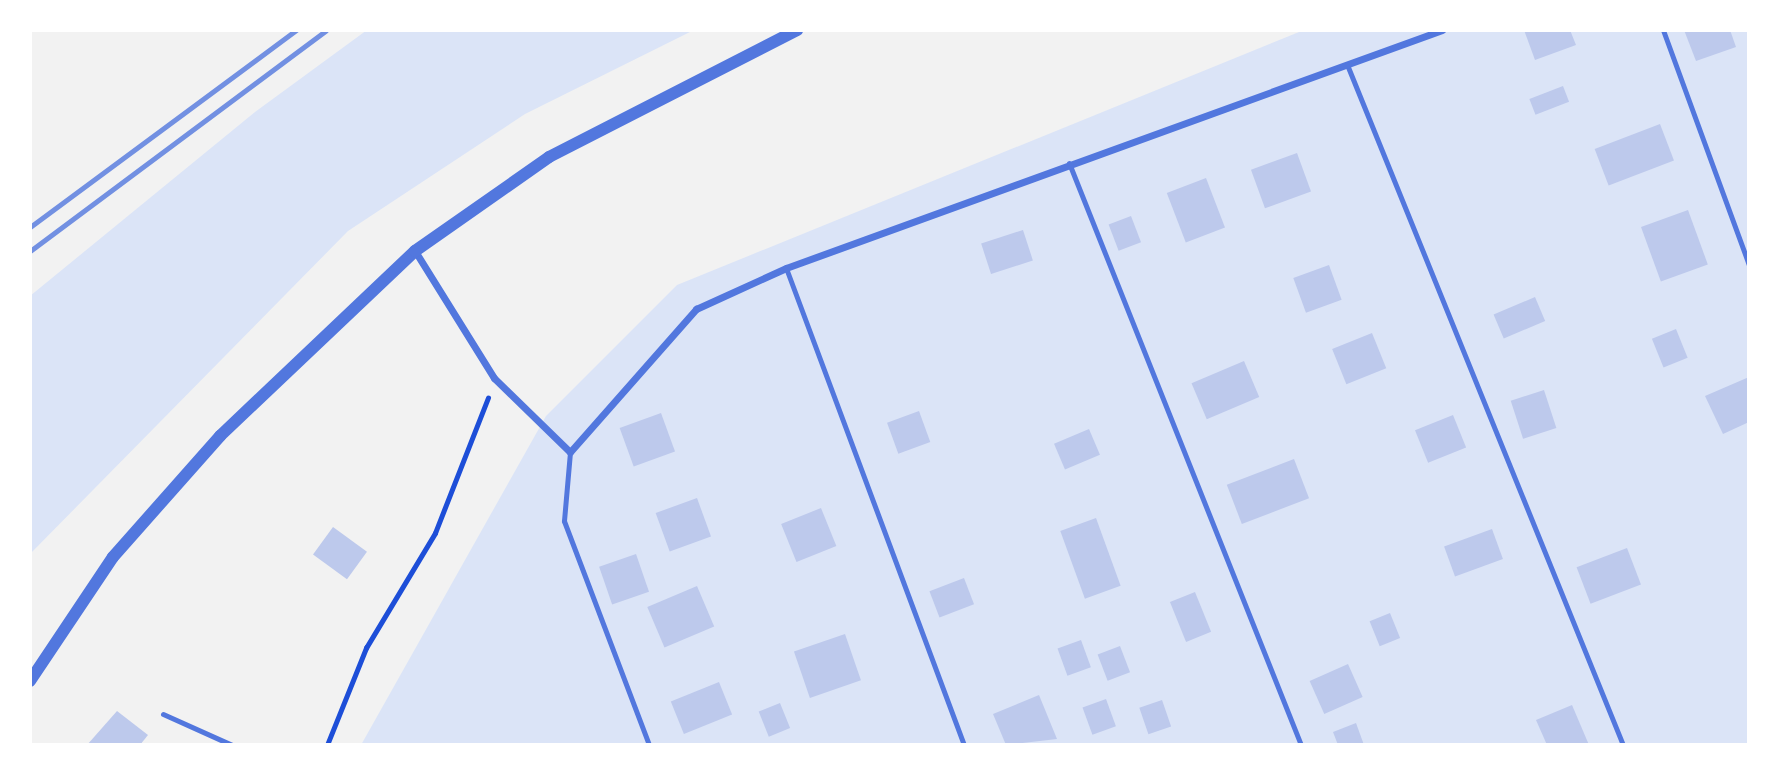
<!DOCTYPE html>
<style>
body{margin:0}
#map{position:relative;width:1779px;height:775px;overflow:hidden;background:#f2f2f2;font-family:"Work Sans",sans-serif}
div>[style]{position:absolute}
.green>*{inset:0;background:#dbe4f7}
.building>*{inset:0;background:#bdc9ec;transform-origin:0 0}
.path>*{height:4.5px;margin:-2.25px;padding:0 2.25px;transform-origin:2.25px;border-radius:2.25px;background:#1d4ed8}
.service>*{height:5px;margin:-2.5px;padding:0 2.5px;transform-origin:2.5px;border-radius:2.5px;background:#5277de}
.minor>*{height:7px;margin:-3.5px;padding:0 3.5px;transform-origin:3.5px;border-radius:3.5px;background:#5277de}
.tertiary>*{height:12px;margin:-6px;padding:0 6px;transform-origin:6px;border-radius:6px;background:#5277de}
.rail>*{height:5px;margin:-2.5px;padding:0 2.5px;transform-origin:2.5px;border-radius:2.5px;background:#7290e2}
span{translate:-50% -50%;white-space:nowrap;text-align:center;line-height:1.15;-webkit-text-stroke:7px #fff;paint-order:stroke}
.frame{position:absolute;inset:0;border:32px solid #fff;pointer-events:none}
</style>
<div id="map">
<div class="green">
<i style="clip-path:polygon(367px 30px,694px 30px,525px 114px,348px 231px,30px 554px,30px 296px,255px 112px)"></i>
<i style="clip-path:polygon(1304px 30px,1749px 30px,1749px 745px,361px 745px,546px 416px,677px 285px)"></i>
</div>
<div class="building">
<i style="clip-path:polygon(1524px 30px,1570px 30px,1576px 45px,1535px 60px)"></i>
<i style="clip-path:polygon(1684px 30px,1730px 30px,1736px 47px,1696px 61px)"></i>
<i style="left:1563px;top:86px;width:17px;height:36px;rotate:69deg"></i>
<i style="left:1660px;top:124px;width:39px;height:70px;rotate:69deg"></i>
<i style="left:1297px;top:153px;width:41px;height:49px;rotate:70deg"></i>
<i style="left:1206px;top:178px;width:53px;height:42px;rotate:69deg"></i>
<i style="left:1688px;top:210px;width:58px;height:50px;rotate:70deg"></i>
<i style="left:1131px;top:216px;width:28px;height:24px;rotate:69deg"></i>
<i style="left:1023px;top:230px;width:32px;height:44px;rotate:72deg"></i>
<i style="left:1329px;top:265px;width:37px;height:38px;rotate:70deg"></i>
<i style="left:1535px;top:297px;width:26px;height:45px;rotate:67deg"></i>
<i style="left:1676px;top:329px;width:31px;height:26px;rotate:68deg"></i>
<i style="left:1372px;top:333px;width:38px;height:43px;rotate:68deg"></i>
<i style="left:1244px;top:361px;width:39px;height:57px;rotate:67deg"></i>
<i style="clip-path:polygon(1749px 377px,1749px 422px,1723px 434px,1705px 396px)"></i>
<i style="left:1544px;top:390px;width:40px;height:35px;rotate:72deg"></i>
<i style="left:919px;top:411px;width:33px;height:34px;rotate:70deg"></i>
<i style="left:661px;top:413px;width:41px;height:44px;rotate:70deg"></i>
<i style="left:1453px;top:415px;width:35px;height:41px;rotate:68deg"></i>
<i style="left:1089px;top:429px;width:28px;height:38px;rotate:67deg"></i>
<i style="left:1294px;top:459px;width:42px;height:72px;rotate:69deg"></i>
<i style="left:697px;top:498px;width:41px;height:44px;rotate:70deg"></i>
<i style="left:821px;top:508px;width:41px;height:43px;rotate:68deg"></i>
<i style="left:1096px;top:518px;width:72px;height:38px;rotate:70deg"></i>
<i style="left:333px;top:527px;width:42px;height:34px;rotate:36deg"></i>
<i style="left:1492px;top:529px;width:32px;height:51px;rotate:70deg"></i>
<i style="left:1627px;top:548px;width:39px;height:54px;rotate:69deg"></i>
<i style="left:636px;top:554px;width:40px;height:39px;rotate:71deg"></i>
<i style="left:964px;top:578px;width:28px;height:37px;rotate:69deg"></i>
<i style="left:697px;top:586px;width:44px;height:54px;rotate:67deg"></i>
<i style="left:1195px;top:592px;width:43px;height:27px;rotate:68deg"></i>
<i style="left:1390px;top:613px;width:27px;height:22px;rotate:68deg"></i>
<i style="left:845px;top:634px;width:49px;height:54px;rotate:71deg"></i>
<i style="left:1081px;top:640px;width:29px;height:25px;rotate:70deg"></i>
<i style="left:1120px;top:646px;width:28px;height:24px;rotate:69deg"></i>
<i style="left:1348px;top:664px;width:36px;height:42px;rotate:66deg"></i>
<i style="left:719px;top:682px;width:35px;height:52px;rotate:68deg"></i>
<i style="clip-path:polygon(1039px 695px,1057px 739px,1006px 745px,993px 714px)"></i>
<i style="left:1106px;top:699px;width:29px;height:25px;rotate:70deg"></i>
<i style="left:1162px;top:700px;width:28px;height:24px;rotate:71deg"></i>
<i style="left:780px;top:703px;width:27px;height:23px;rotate:68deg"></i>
<i style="clip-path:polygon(1572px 705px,1589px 745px,1547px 745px,1536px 720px)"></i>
<i style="clip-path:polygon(117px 711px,148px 735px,140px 745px,87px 745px)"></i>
<i style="clip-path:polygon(1356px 723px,1364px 745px,1338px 745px,1333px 732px)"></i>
</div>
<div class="path">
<i style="left:327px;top:745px;width:105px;rotate:-68.1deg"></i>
<i style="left:366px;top:648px;width:134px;rotate:-59deg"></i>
<i style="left:435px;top:533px;width:145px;rotate:-68.6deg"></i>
</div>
<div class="service">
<i style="left:1663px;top:30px;width:250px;rotate:69.9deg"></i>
<i style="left:1348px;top:67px;width:732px;rotate:67.92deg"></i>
<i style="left:1069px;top:163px;width:627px;rotate:68.27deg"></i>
<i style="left:786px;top:268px;width:509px;rotate:69.54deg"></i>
<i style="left:570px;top:452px;width:69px;rotate:95deg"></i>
<i style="left:564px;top:521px;width:240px;rotate:69.2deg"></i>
<i style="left:163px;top:714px;width:76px;rotate:24.2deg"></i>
</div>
<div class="minor">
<i style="left:415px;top:251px;width:150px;rotate:58.1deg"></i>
<i style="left:494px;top:378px;width:106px;rotate:44.2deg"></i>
<i style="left:570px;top:452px;width:191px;rotate:-48.6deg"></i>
<i style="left:696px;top:309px;width:99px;rotate:-24.5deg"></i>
<i style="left:786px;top:268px;width:698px;rotate:-19.94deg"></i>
</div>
<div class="tertiary">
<i style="left:30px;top:681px;width:149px;rotate:-56.2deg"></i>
<i style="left:113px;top:557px;width:162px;rotate:-48.5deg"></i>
<i style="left:220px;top:436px;width:269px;rotate:-43.5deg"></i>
<i style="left:415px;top:251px;width:164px;rotate:-35deg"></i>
<i style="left:549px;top:157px;width:279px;rotate:-27.1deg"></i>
</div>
<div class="rail">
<i style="left:30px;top:227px;width:331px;rotate:-36.5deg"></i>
<i style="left:30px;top:251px;width:369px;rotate:-36.7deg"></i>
</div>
<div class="frame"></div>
</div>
